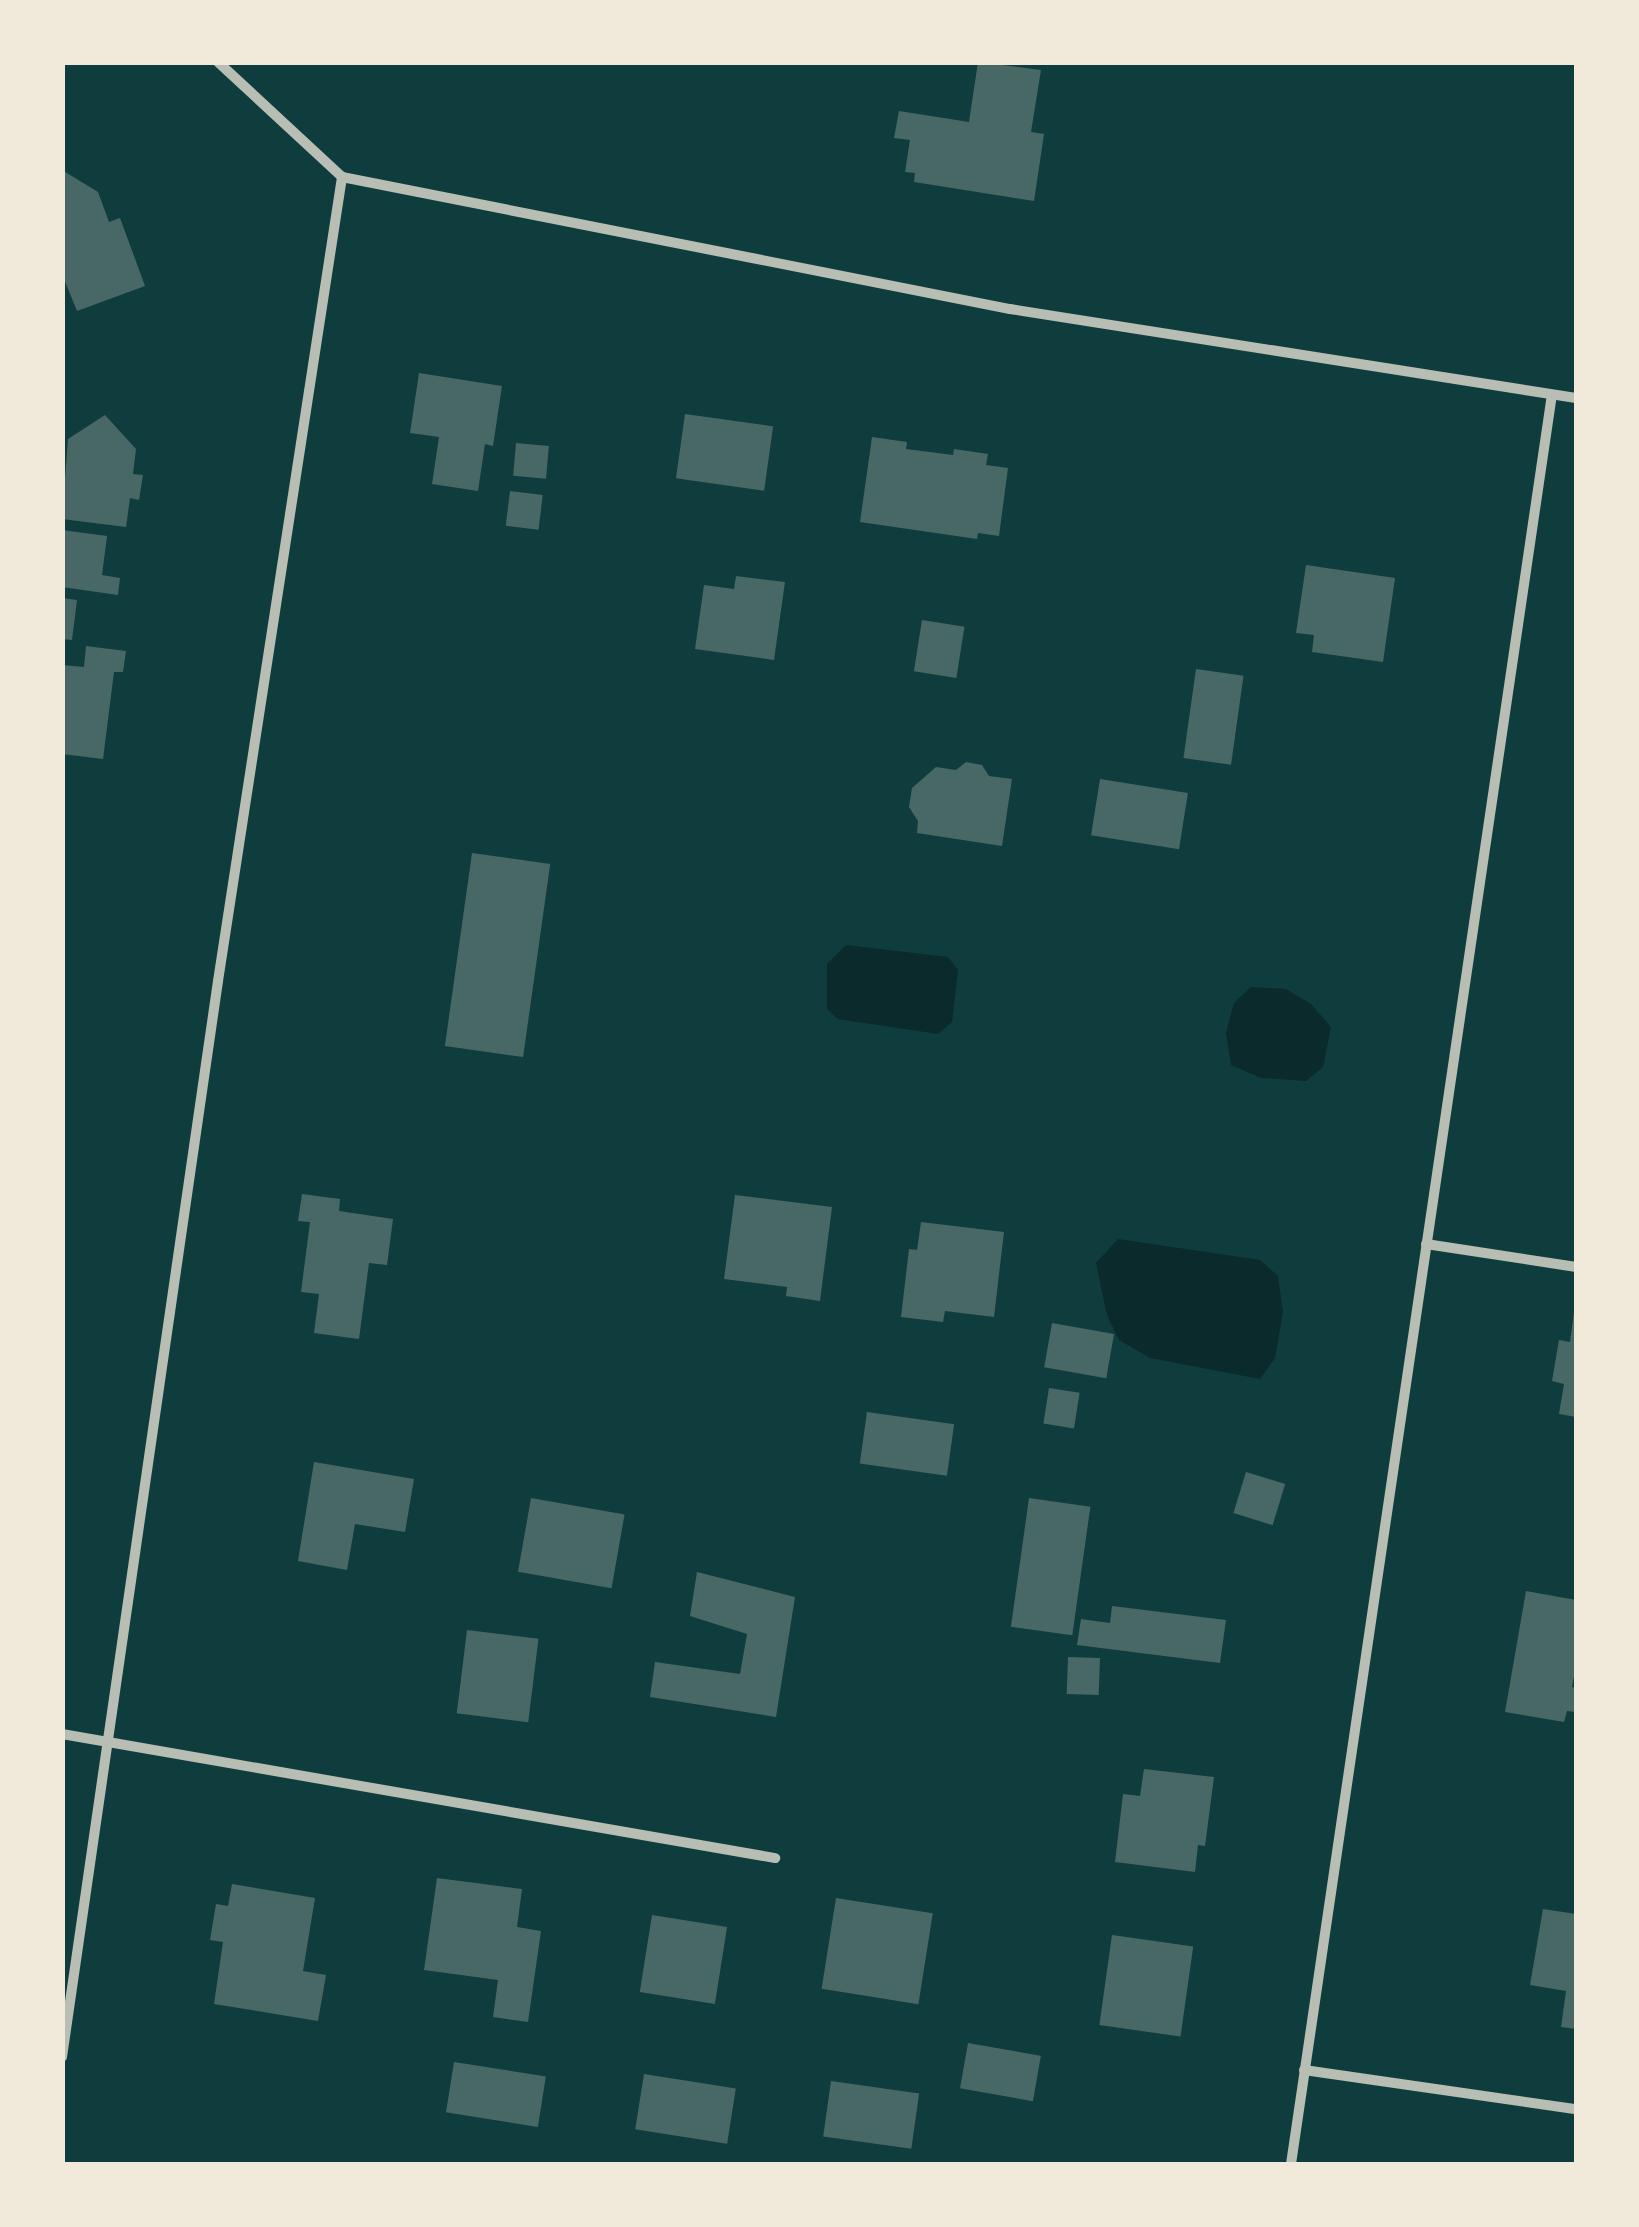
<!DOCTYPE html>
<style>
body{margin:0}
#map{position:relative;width:1639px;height:2227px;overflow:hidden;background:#0f3d3e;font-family:Inter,sans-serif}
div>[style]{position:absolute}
.water>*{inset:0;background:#0a2a2b}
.building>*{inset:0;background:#486865;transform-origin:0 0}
.minor>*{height:10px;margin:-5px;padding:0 5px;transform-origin:5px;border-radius:5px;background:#b8beb3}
span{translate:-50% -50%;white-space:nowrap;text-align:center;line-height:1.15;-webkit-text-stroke:9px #f1e9da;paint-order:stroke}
.frame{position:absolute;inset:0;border:65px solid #f1e9da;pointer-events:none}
</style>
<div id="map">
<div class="water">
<i style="clip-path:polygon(846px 945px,948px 957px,958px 970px,952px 1022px,938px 1034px,838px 1019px,827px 1009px,827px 964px)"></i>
<i style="clip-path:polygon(1251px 987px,1286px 989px,1311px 1004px,1331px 1027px,1323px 1067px,1306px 1081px,1261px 1078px,1231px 1065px,1226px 1033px,1234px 1003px)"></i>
<i style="clip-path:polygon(1118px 1239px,1260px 1260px,1278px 1276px,1283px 1312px,1275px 1358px,1260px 1379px,1150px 1358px,1119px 1340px,1107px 1315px,1096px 1263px)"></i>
</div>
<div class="building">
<i style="clip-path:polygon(978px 62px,1041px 70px,1031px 132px,1044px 134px,1034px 201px,914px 182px,915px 173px,905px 172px,910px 140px,894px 138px,899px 111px,969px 122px)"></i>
<i style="clip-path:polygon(62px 170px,98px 192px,109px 222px,120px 218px,145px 286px,77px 311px,62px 274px)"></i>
<i style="clip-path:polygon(419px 373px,502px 386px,493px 446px,485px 444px,478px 491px,432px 484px,439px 437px,410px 433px)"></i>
<i style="left:685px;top:414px;width:89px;height:65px;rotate:8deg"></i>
<i style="clip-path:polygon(105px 415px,136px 449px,133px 474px,143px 475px,139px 500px,130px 498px,126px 527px,62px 519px,68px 439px)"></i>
<i style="clip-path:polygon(872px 437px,907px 442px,906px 449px,953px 455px,954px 449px,988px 454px,986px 465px,1008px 468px,999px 536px,978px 533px,977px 539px,860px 522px)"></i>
<i style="left:516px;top:443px;width:33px;height:33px;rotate:5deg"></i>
<i style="left:510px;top:491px;width:33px;height:35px;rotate:7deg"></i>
<i style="clip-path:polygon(62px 530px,107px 536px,102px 575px,120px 578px,118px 595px,62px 587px)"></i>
<i style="clip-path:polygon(1306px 565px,1395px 578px,1383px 662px,1312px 652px,1314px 635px,1296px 633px)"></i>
<i style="clip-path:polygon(736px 576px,785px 582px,774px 660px,695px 649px,704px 585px,734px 589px)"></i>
<i style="clip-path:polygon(62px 598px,77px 600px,72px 640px,62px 639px)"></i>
<i style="left:922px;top:620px;width:43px;height:52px;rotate:9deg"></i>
<i style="clip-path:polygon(86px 646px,126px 651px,123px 672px,114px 672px,103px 759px,62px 754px,62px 665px,84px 667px)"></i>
<i style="left:1196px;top:669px;width:48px;height:90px;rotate:8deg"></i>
<i style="clip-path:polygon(966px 762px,982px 765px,989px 776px,1012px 779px,1002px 846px,917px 833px,918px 821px,909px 807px,912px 788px,936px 767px,956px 770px)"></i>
<i style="left:1100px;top:779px;width:89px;height:57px;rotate:9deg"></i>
<i style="left:472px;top:853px;width:79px;height:195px;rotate:8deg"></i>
<i style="clip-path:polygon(302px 1194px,340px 1199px,339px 1211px,393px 1219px,387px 1265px,369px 1263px,359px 1339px,314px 1333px,319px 1294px,301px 1292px,310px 1222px,298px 1221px)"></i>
<i style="clip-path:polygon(735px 1195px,832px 1207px,820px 1301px,786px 1296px,787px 1287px,724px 1279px)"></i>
<i style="clip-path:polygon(921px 1222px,1004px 1232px,994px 1317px,945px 1311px,943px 1322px,901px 1317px,909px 1249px,917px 1250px)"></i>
<i style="clip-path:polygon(1574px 1312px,1576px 1313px,1576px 1417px,1559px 1414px,1564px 1384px,1552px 1381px,1559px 1340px,1570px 1342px)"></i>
<i style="left:1052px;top:1323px;width:63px;height:45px;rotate:10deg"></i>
<i style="left:1049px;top:1388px;width:31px;height:36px;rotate:9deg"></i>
<i style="left:867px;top:1412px;width:88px;height:52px;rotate:8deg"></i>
<i style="clip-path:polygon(314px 1462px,414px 1479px,405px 1532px,355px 1524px,347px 1570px,298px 1561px)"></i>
<i style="left:1246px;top:1472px;width:41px;height:43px;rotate:17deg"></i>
<i style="left:531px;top:1498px;width:95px;height:75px;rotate:10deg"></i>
<i style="left:1029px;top:1498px;width:62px;height:130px;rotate:8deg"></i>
<i style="clip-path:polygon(697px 1572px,795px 1597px,776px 1717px,650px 1697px,655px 1662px,740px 1674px,747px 1634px,690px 1616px)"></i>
<i style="clip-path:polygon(1526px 1591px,1576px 1600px,1576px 1665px,1572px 1687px,1576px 1688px,1576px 1712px,1567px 1711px,1564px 1722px,1505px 1712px)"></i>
<i style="clip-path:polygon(1112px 1606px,1226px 1620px,1220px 1663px,1077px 1645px,1081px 1619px,1110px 1623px)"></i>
<i style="left:467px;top:1630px;width:72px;height:84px;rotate:7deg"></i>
<i style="left:1068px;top:1657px;width:32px;height:37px;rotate:2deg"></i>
<i style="clip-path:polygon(1144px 1769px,1214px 1777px,1205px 1846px,1198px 1845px,1195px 1872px,1115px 1862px,1123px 1794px,1140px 1796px)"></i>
<i style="clip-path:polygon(437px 1878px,522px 1889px,517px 1927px,541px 1931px,528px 2022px,493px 2017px,498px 1980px,424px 1970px)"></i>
<i style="clip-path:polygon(232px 1884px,315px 1898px,303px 1971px,326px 1975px,318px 2021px,214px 2004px,223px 1942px,210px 1940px,216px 1904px,228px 1906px)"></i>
<i style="left:836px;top:1898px;width:98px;height:92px;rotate:9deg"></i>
<i style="clip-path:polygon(1543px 1909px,1576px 1914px,1576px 2029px,1561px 2027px,1566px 1991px,1530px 1985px)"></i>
<i style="left:652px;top:1915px;width:76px;height:78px;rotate:9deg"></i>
<i style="left:1112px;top:1935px;width:82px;height:91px;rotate:8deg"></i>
<i style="left:968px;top:2043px;width:74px;height:46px;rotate:10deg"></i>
<i style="left:454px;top:2062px;width:93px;height:51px;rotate:9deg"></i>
<i style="left:644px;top:2074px;width:93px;height:56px;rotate:9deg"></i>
<i style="left:831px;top:2081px;width:89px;height:56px;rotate:8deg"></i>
</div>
<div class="minor">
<i style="left:218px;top:62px;width:169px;rotate:42.8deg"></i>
<i style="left:342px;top:177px;width:681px;rotate:11.18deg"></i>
<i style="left:1010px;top:309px;width:573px;rotate:8.94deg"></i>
<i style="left:1426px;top:1244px;width:152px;rotate:8.7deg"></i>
<i style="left:62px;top:1734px;width:724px;rotate:9.87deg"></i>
<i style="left:62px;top:2057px;width:1087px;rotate:-81.75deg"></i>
<i style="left:218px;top:981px;width:814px;rotate:-81.23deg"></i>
<i style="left:1304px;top:2070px;width:275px;rotate:8.2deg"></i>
<i style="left:1291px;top:2164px;width:1788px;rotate:-81.61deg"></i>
</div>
<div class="frame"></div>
</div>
